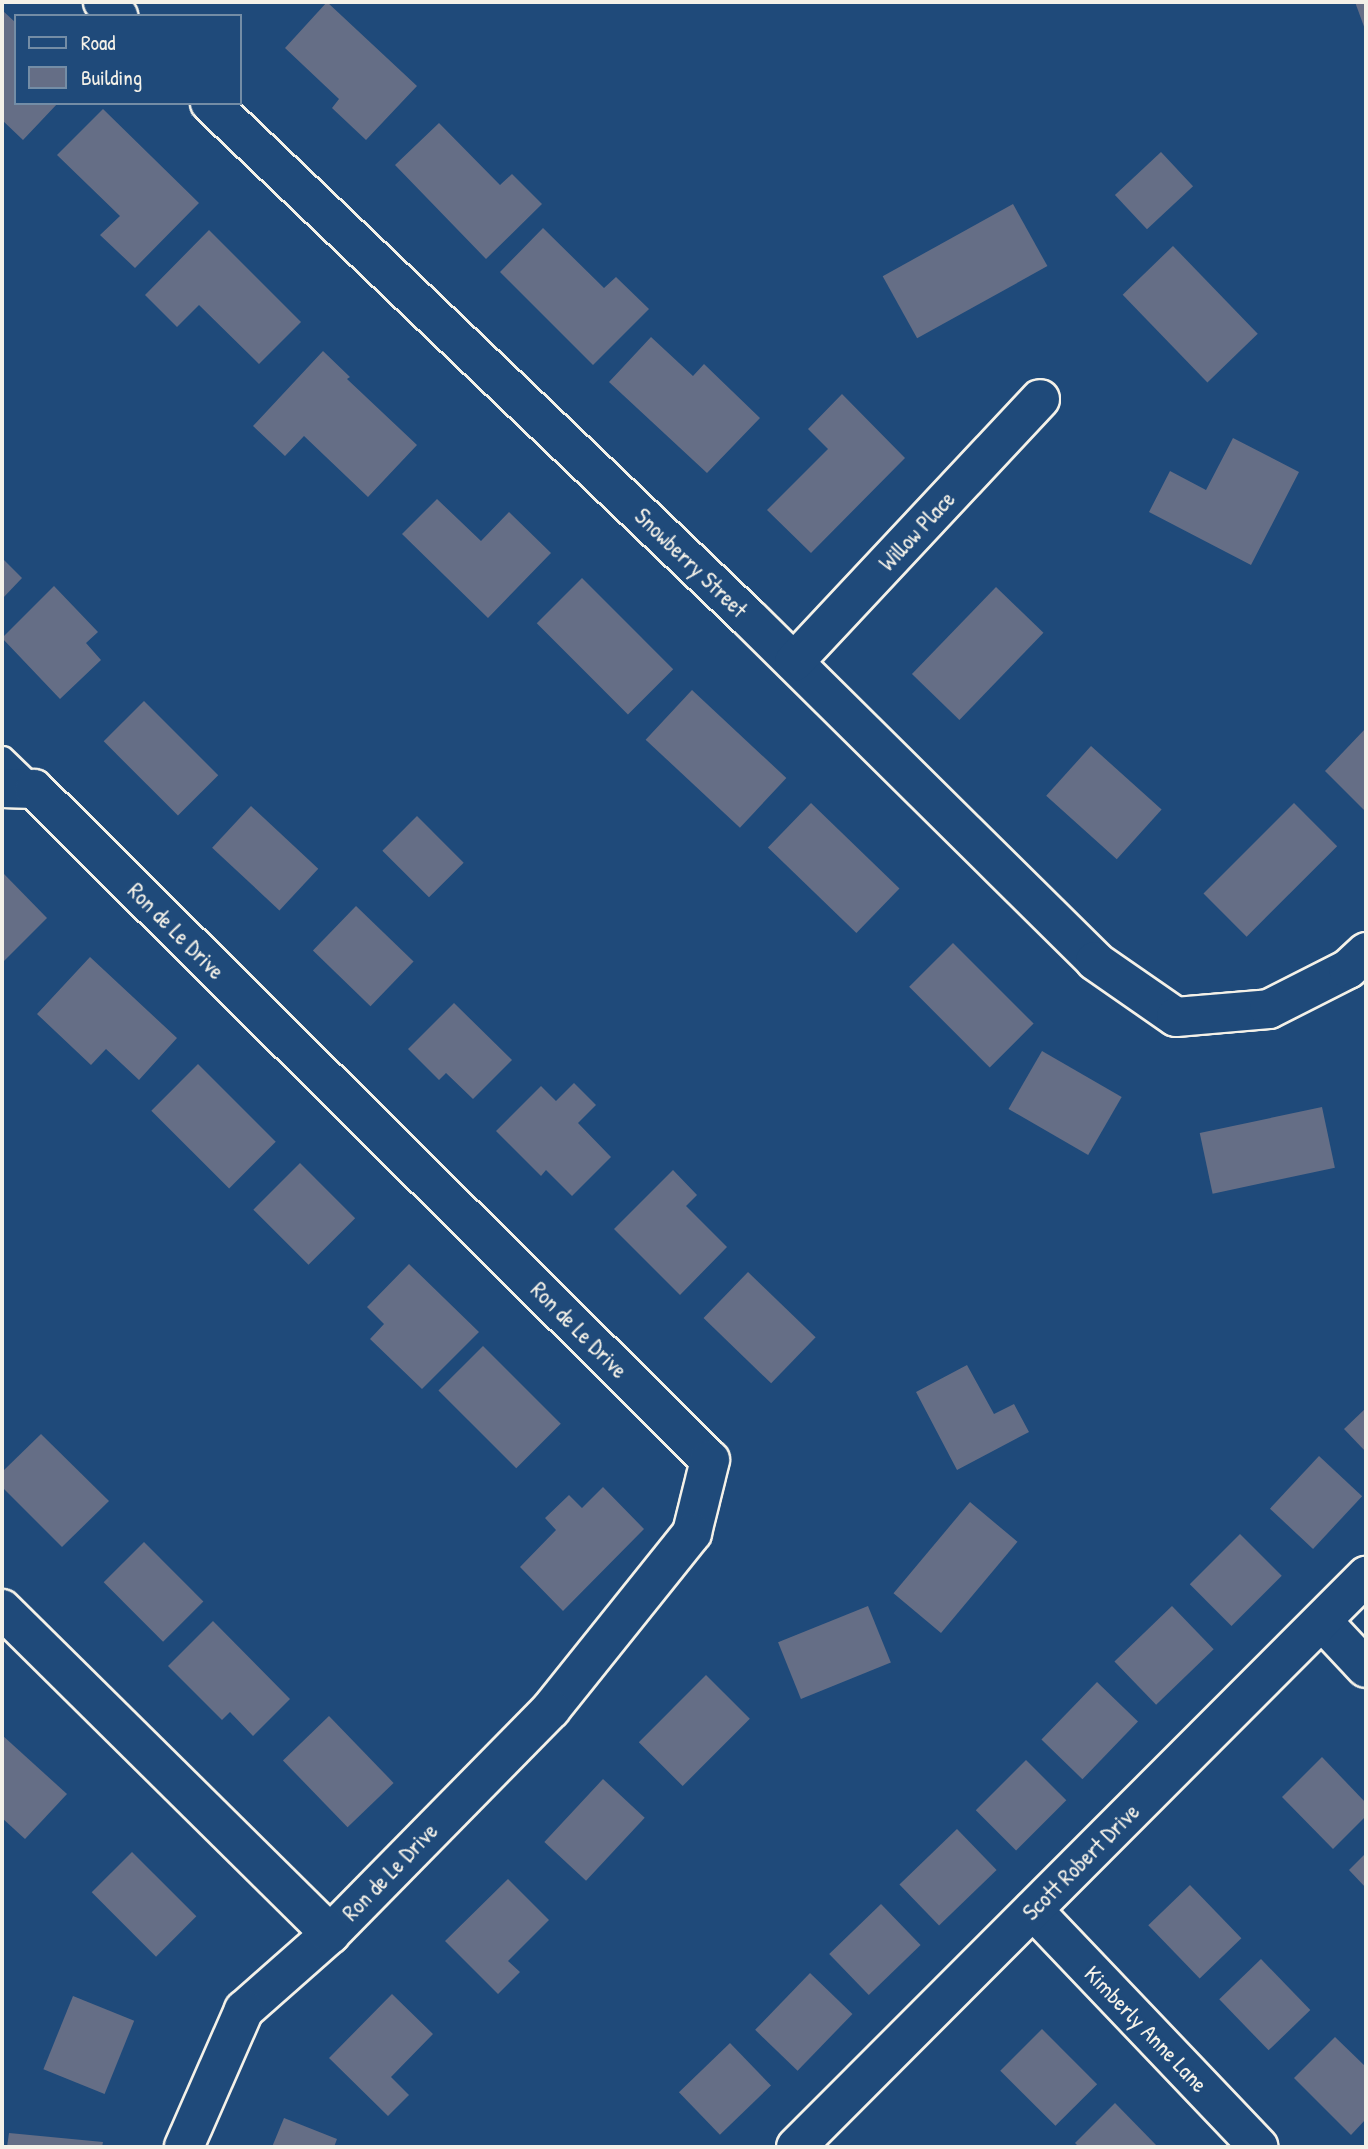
<!DOCTYPE html>
<style>
body{margin:0}
#map{position:relative;width:1368px;height:2149px;overflow:hidden;background:#1f4a7a;font-family:"Patrick Hand",sans-serif}
div>[style]{position:absolute}
.building>*{inset:0;background:#656e86;transform-origin:0 0}
.roads{filter:drop-shadow(2px 0 #f4f1e8) drop-shadow(-2px 0 #f4f1e8) drop-shadow(0 2px #f4f1e8) drop-shadow(0 -2px #f4f1e8)}
.lane>*{height:23px;margin:-11.5px;padding:0 11.5px;transform-origin:11.5px;border-radius:11.5px;background:#1f4a7a}
.street>*{height:38px;margin:-19px;padding:0 19px;transform-origin:19px;border-radius:19px;background:#1f4a7a}
span{translate:-50% -50%;white-space:nowrap;text-align:center;line-height:1.15;-webkit-text-stroke:7px #1f4a7a;paint-order:stroke}
.street-label{font-size:23px;color:#f4f1e8}
.frame{position:absolute;inset:0;border:4px solid #f4f1e8;pointer-events:none}
.legend{position:absolute;left:14px;top:14px;width:228px;height:91px;box-sizing:border-box;background:#1f4a7a;border:2px solid #748da6;margin:0;padding:9px 12px;list-style:none;font-size:21px;color:#f4f1e8}
.legend li{display:flex;align-items:center;gap:14px;height:35px}
.legend b{width:35px;border:2px solid #748da6}
</style>
<div id="map">
<div class="building">
<i style="clip-path:polygon(327px 2px,417px 86px,366px 140px,332px 108px,339px 99px,285px 48px)"></i>
<i style="clip-path:polygon(1355px 2px,1366px 2px,1366px 32px)"></i>
<i style="clip-path:polygon(2px 10px,16px 23px,16px 103px,58px 103px,23px 140px,2px 120px)"></i>
<i style="clip-path:polygon(103px 109px,199px 203px,135px 268px,100px 235px,120px 216px,57px 155px)"></i>
<i style="clip-path:polygon(439px 123px,500px 185px,512px 174px,542px 204px,486px 259px,395px 165px)"></i>
<i style="left:1161px;top:152px;width:47px;height:63px;rotate:47deg"></i>
<i style="left:1013px;top:204px;width:71px;height:149px;rotate:61deg"></i>
<i style="clip-path:polygon(543px 228px,604px 288px,616px 277px,649px 309px,593px 365px,500px 272px)"></i>
<i style="clip-path:polygon(209px 230px,301px 322px,259px 364px,199px 305px,177px 327px,145px 295px)"></i>
<i style="left:1173px;top:246px;width:122px;height:70px;rotate:46deg"></i>
<i style="clip-path:polygon(651px 337px,693px 376px,704px 364px,760px 418px,707px 473px,609px 382px)"></i>
<i style="clip-path:polygon(323px 351px,350px 377px,347px 379px,417px 445px,368px 497px,304px 436px,285px 456px,253px 426px)"></i>
<i style="clip-path:polygon(842px 394px,905px 458px,811px 553px,767px 510px,828px 449px,808px 429px)"></i>
<i style="clip-path:polygon(1233px 438px,1299px 472px,1251px 565px,1149px 512px,1170px 471px,1206px 490px)"></i>
<i style="clip-path:polygon(437px 499px,481px 541px,509px 512px,551px 553px,488px 618px,402px 534px)"></i>
<i style="clip-path:polygon(2px 558px,22px 578px,2px 599px)"></i>
<i style="left:582px;top:578px;width:129px;height:64px;rotate:45deg"></i>
<i style="clip-path:polygon(54px 586px,98px 632px,86px 643px,101px 660px,60px 699px,2px 638px)"></i>
<i style="left:996px;top:587px;width:66px;height:121px;rotate:44deg"></i>
<i style="left:692px;top:690px;width:129px;height:68px;rotate:43deg"></i>
<i style="left:144px;top:701px;width:105px;height:57px;rotate:45deg"></i>
<i style="clip-path:polygon(1366px 728px,1366px 812px,1325px 771px)"></i>
<i style="left:1091px;top:746px;width:95px;height:67px;rotate:42deg"></i>
<i style="left:811px;top:803px;width:123px;height:62px;rotate:44deg"></i>
<i style="left:1294px;top:803px;width:61px;height:128px;rotate:45deg"></i>
<i style="left:251px;top:806px;width:92px;height:57px;rotate:43deg"></i>
<i style="left:417px;top:816px;width:66px;height:49px;rotate:45deg"></i>
<i style="clip-path:polygon(4px 874px,47px 918px,2px 963px,2px 876px)"></i>
<i style="left:356px;top:906px;width:80px;height:62px;rotate:44deg"></i>
<i style="left:953px;top:943px;width:114px;height:62px;rotate:45deg"></i>
<i style="clip-path:polygon(90px 957px,177px 1038px,139px 1080px,106px 1049px,91px 1065px,37px 1014px)"></i>
<i style="clip-path:polygon(454px 1003px,512px 1060px,473px 1099px,446px 1073px,439px 1080px,408px 1049px)"></i>
<i style="left:1042px;top:1051px;width:92px;height:67px;rotate:30deg"></i>
<i style="left:198px;top:1064px;width:110px;height:66px;rotate:45deg"></i>
<i style="clip-path:polygon(574px 1083px,596px 1105px,578px 1123px,611px 1157px,572px 1196px,546px 1170px,541px 1176px,496px 1131px,541px 1086px,556px 1101px)"></i>
<i style="left:1322px;top:1107px;width:62px;height:125px;rotate:78deg"></i>
<i style="left:300px;top:1163px;width:78px;height:66px;rotate:45deg"></i>
<i style="clip-path:polygon(673px 1170px,697px 1195px,686px 1206px,727px 1247px,680px 1295px,614px 1229px)"></i>
<i style="clip-path:polygon(409px 1264px,479px 1332px,422px 1389px,370px 1339px,384px 1324px,367px 1307px)"></i>
<i style="left:748px;top:1272px;width:94px;height:64px;rotate:44deg"></i>
<i style="left:483px;top:1346px;width:110px;height:63px;rotate:45deg"></i>
<i style="clip-path:polygon(967px 1365px,994px 1414px,1014px 1404px,1029px 1432px,957px 1470px,916px 1392px)"></i>
<i style="clip-path:polygon(1366px 1408px,1366px 1452px,1344px 1429px)"></i>
<i style="clip-path:polygon(41px 1434px,109px 1501px,62px 1547px,2px 1487px,2px 1472px)"></i>
<i style="left:1319px;top:1456px;width:59px;height:72px;rotate:43deg"></i>
<i style="clip-path:polygon(603px 1487px,644px 1529px,563px 1611px,520px 1567px,556px 1530px,545px 1518px,569px 1495px,582px 1508px)"></i>
<i style="left:970px;top:1502px;width:62px;height:119px;rotate:40deg"></i>
<i style="left:1240px;top:1534px;width:59px;height:71px;rotate:45deg"></i>
<i style="left:144px;top:1542px;width:84px;height:57px;rotate:45deg"></i>
<i style="left:868px;top:1606px;width:61px;height:97px;rotate:68deg"></i>
<i style="left:1172px;top:1606px;width:60px;height:80px;rotate:46deg"></i>
<i style="clip-path:polygon(213px 1621px,290px 1699px,253px 1736px,230px 1712px,222px 1720px,168px 1666px)"></i>
<i style="left:706px;top:1675px;width:62px;height:95px;rotate:45deg"></i>
<i style="left:1097px;top:1682px;width:57px;height:80px;rotate:44deg"></i>
<i style="left:329px;top:1716px;width:93px;height:64px;rotate:46deg"></i>
<i style="clip-path:polygon(2px 1735px,67px 1794px,25px 1839px,2px 1818px)"></i>
<i style="clip-path:polygon(1322px 1757px,1366px 1803px,1366px 1816px,1333px 1849px,1282px 1797px)"></i>
<i style="left:1026px;top:1760px;width:57px;height:71px;rotate:45deg"></i>
<i style="left:603px;top:1779px;width:57px;height:86px;rotate:43deg"></i>
<i style="left:957px;top:1829px;width:57px;height:80px;rotate:46deg"></i>
<i style="left:132px;top:1852px;width:91px;height:57px;rotate:45deg"></i>
<i style="clip-path:polygon(1366px 1853px,1366px 1888px,1349px 1870px)"></i>
<i style="clip-path:polygon(508px 1879px,549px 1920px,508px 1961px,520px 1972px,498px 1994px,445px 1941px)"></i>
<i style="left:1190px;top:1885px;width:74px;height:58px;rotate:46deg"></i>
<i style="left:881px;top:1904px;width:57px;height:72px;rotate:46deg"></i>
<i style="left:1261px;top:1959px;width:71px;height:58px;rotate:46deg"></i>
<i style="left:810px;top:1973px;width:59px;height:79px;rotate:44deg"></i>
<i style="clip-path:polygon(392px 1994px,433px 2034px,391px 2077px,409px 2095px,388px 2116px,329px 2058px)"></i>
<i style="left:73px;top:1996px;width:66px;height:79px;rotate:22deg"></i>
<i style="left:1042px;top:2029px;width:78px;height:59px;rotate:45deg"></i>
<i style="clip-path:polygon(1335px 2037px,1366px 2067px,1366px 2119px,1351px 2135px,1294px 2078px)"></i>
<i style="left:730px;top:2043px;width:59px;height:71px;rotate:46deg"></i>
<i style="clip-path:polygon(1115px 2103px,1158px 2147px,1079px 2147px,1075px 2143px)"></i>
<i style="clip-path:polygon(284px 2118px,337px 2139px,334px 2147px,272px 2147px)"></i>
<i style="clip-path:polygon(9px 2133px,103px 2142px,102px 2147px,7px 2147px)"></i>
</div>
<div class="roads">
<div class="lane">
<i style="left:2px;top:758px;width:45px;rotate:44.1deg"></i>
</div>
<div class="street">
<i style="left:103px;top:2px;width:21px;rotate:43deg"></i>
<i style="left:210px;top:103px;width:747px;rotate:43.7deg"></i>
<i style="left:750px;top:619px;width:486px;rotate:44.7deg"></i>
<i style="left:1095px;top:961px;width:98px;rotate:34.7deg"></i>
<i style="left:1176px;top:1017px;width:93px;rotate:-4.9deg"></i>
<i style="left:1269px;top:1009px;width:89px;rotate:-26.9deg"></i>
<i style="left:1348px;top:969px;width:25px;rotate:-43deg"></i>
<i style="left:794px;top:662px;width:360px;rotate:-46.9deg"></i>
<i style="left:2px;top:788px;width:32px;rotate:2deg"></i>
<i style="left:34px;top:789px;width:952px;rotate:44.79deg"></i>
<i style="left:710px;top:1460px;width:75px;rotate:103.9deg"></i>
<i style="left:692px;top:1533px;width:226px;rotate:128.7deg"></i>
<i style="left:551px;top:1709px;width:315px;rotate:134.5deg"></i>
<i style="left:330px;top:1934px;width:115px;rotate:138.5deg"></i>
<i style="left:244px;top:2010px;width:150px;rotate:113.7deg"></i>
<i style="left:2px;top:1609px;width:462px;rotate:44.7deg"></i>
<i style="left:1322px;top:1621px;width:64px;rotate:46.9deg"></i>
<i style="left:1033px;top:1910px;width:327px;rotate:46.4deg"></i>
<i style="left:796px;top:2147px;width:807px;rotate:-45.05deg"></i>
</div>
</div>
<div class="street-label">
<span style="left:917px;top:531px;rotate:-47deg">Willow Place</span>
<span style="left:691px;top:563px;rotate:44deg">Snowberry Street</span>
<span style="left:176px;top:931px;rotate:45deg">Ron de Le Drive</span>
<span style="left:579px;top:1330px;rotate:45deg">Ron de Le Drive</span>
<span style="left:1081px;top:1862px;rotate:-45deg">Scott Robert Drive</span>
<span style="left:390px;top:1872px;rotate:-46deg">Ron de Le Drive</span>
<span style="left:1146px;top:2029px;rotate:46deg">Kimberly Anne Lane</span>
</div>
<div class="frame"></div>
<ul class="legend">
<li><b style="height:9px;background:#1f4a7a"></b>Road</li>
<li><b style="height:19px;background:#656e86"></b>Building</li>
</ul>
</div>
